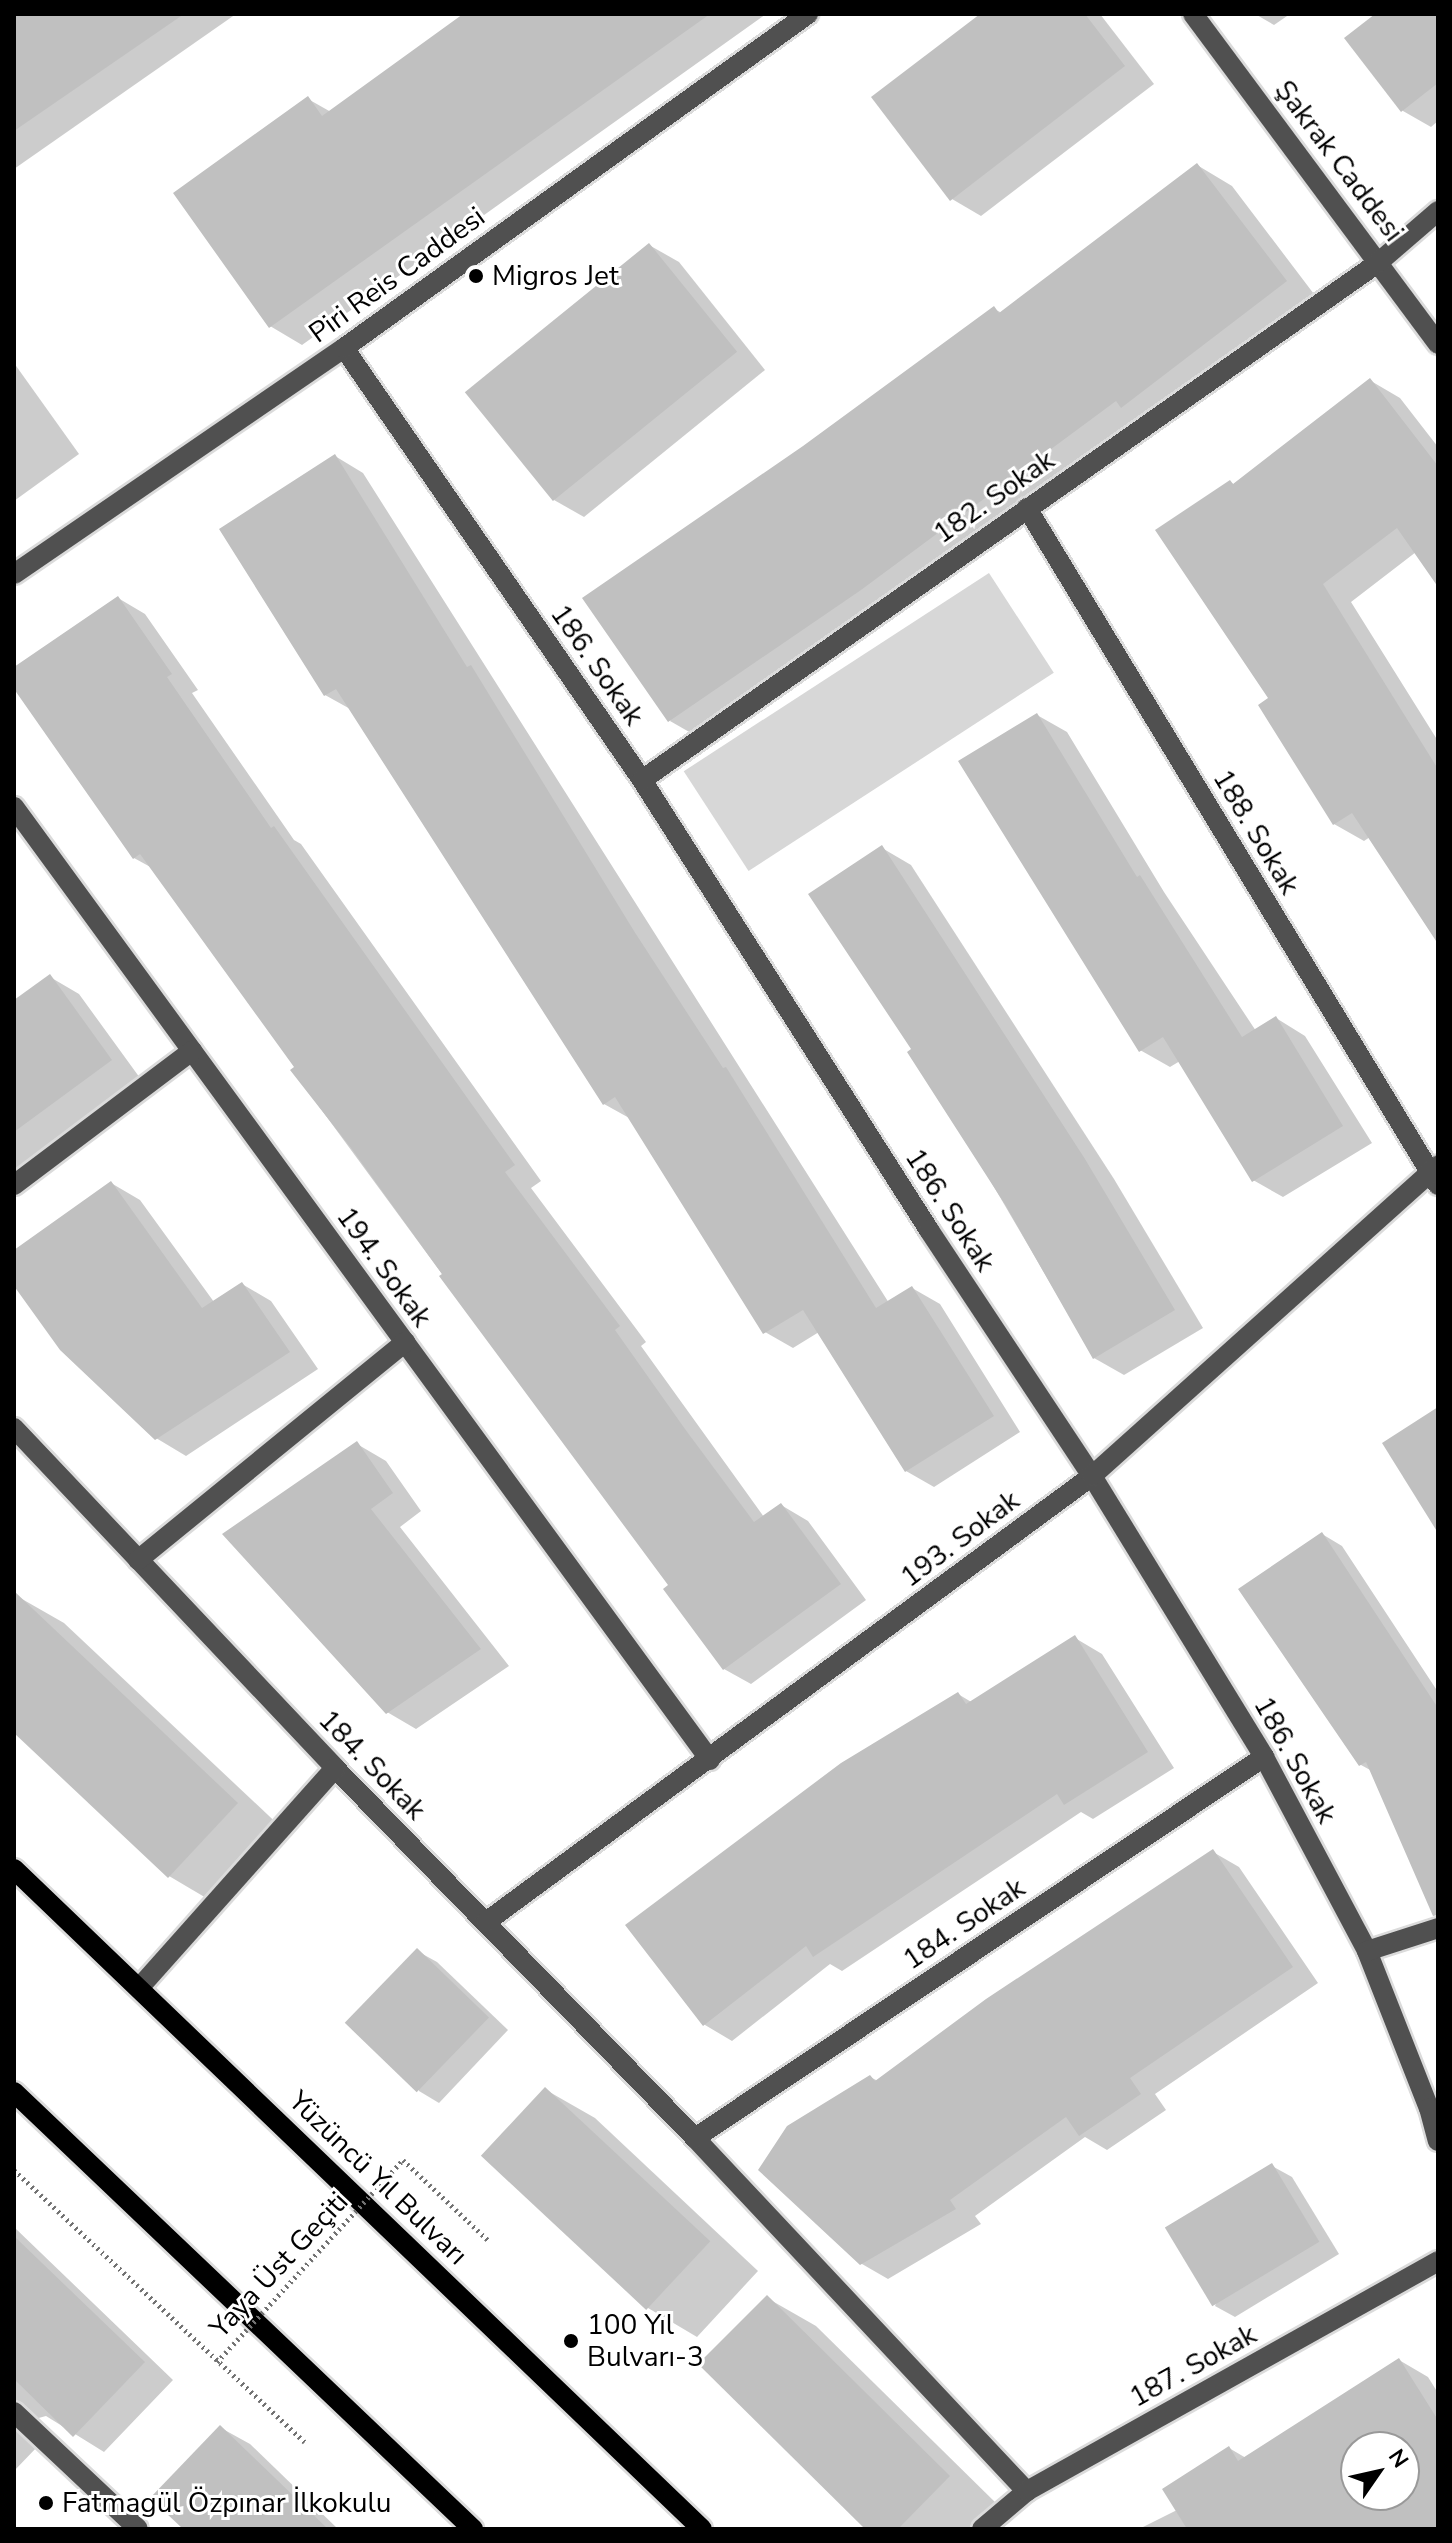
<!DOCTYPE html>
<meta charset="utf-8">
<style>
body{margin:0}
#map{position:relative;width:1452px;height:2543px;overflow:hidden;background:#fff;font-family:"Nunito Sans",sans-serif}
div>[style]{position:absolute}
.green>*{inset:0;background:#d7d7d7;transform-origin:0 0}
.shadow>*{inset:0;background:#0003}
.building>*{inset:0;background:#c0c0c0;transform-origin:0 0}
.path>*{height:5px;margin-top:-2.5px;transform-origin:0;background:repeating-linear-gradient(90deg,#727272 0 2px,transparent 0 6px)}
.roads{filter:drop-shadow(2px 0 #dbdbdb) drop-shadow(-2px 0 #dbdbdb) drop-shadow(0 2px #dbdbdb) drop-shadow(0 -2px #dbdbdb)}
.minor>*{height:20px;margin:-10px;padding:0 10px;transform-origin:10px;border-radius:10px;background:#505050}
.major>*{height:20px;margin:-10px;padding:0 10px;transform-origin:10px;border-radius:10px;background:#000}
.path-bridge>*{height:5px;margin-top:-2.5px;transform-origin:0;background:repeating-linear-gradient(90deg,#727272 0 2px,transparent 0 6px)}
.dots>*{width:22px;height:22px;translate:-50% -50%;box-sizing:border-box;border:4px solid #fff;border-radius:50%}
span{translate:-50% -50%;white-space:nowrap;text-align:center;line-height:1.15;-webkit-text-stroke:6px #fff;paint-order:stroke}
.street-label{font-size:28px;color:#000}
.poi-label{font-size:28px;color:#000}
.left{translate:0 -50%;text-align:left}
.frame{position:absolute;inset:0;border:16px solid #000;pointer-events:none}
.north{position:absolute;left:1340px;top:2431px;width:80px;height:80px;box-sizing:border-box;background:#fff;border:2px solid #999;border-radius:50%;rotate:56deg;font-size:22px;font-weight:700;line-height:32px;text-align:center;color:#000}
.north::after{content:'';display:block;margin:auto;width:28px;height:36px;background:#000;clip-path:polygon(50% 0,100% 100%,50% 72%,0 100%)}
</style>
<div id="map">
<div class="green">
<i style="left:989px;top:573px;width:119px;height:364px;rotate:57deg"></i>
</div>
<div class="shadow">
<i style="clip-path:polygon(14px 14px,236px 14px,14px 169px)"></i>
<i style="clip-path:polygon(467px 14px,766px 14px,302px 345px,270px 326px,308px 99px,331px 112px)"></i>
<i style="clip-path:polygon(983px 14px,1100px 14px,1154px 84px,981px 216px,952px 199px)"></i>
<i style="clip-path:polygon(1255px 14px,1290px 14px,1274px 25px)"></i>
<i style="clip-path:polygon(1378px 14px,1438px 14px,1438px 121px,1431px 127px,1403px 111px,1346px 39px)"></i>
<i style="clip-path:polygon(1197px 165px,1232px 186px,1320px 302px,705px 741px,670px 721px,804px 448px,994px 309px,1002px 313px)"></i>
<i style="clip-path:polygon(649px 245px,679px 262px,765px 370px,584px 517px,554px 500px)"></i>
<i style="clip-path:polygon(14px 363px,79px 454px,14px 501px)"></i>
<i style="clip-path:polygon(1371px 381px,1400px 398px,1438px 447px,1438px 584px,1416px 552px,1351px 602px,1438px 741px,1438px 940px,1370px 837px,1364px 841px,1334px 824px,1271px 698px,1230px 482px,1235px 485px)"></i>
<i style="clip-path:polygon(335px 456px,363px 473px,889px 1303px,912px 1288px,940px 1304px,1020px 1432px,934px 1487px,906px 1471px,819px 1332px,793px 1348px,765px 1332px,631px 1119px,604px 1104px,352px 710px,325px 695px)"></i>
<i style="clip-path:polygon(118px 598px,145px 614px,198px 690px,192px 693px,294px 840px,301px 844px,541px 1181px,531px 1188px,646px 1342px,641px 1346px,764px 1517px,781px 1505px,808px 1521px,866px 1600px,751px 1684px,724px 1669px,671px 1586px,293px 1071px,297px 1068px,154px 869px,134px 858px,14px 685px,14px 670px)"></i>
<i style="clip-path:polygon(1037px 715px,1067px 732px,1164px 892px,1256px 1031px,1276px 1018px,1305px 1036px,1372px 1143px,1283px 1197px,1253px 1180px,1180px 1061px,1170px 1067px,1140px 1050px)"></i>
<i style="clip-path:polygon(882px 848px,911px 865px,1114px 1179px,1203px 1328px,1124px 1375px,1094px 1358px,914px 1050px)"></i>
<i style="clip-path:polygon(50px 977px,79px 994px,140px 1078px,22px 1164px,25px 1169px,14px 1177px,14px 1002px)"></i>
<i style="clip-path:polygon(111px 1183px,140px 1200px,214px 1302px,242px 1284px,271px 1301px,318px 1369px,186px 1456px,156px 1438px,14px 1283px,14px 1253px)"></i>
<i style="clip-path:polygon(357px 1444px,386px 1461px,421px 1511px,400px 1527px,509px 1666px,416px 1729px,387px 1712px)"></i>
<i style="clip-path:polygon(1322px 1534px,1342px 1546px,1438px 1692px,1438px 1870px,1372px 1771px,1361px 1765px)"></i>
<i style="clip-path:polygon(15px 1595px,64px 1623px,286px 1832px,218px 1905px,169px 1876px,14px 1730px)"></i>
<i style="clip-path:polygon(1075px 1638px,1102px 1654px,1174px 1768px,1093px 1819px,1081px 1812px,842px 1971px,830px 1964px,732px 2041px,705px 2025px,628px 1925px,958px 1694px,973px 1703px)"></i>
<i style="clip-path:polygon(1213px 1852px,1239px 1867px,1318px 1983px,1155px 2094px,1166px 2110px,1107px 2150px,1085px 2137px,975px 2216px,981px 2224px,888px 2279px,862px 2264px,870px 2077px,878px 2081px)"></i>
<i style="clip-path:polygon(417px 1951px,437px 1962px,508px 2030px,439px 2103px,419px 2091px)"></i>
<i style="clip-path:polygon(546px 2090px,595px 2118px,758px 2271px,697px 2337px,648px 2308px,484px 2156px)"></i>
<i style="clip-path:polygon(1272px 2166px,1292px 2177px,1339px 2254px,1235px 2317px,1215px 2306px)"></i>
<i style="clip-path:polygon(14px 2227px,173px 2380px,104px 2452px,46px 2416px,35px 2419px,39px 2445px,14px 2471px)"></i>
<i style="clip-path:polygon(767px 2298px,816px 2326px,998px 2505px,975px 2529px,868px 2529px)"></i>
<i style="clip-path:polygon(evenodd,1399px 2360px,1428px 2377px,1438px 2393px,1438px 2529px,1139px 2529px,1177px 2510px,1229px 2448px,1246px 2458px,1399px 2360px,1356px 2447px,1404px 2447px,1404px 2495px,1356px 2495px,1356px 2447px)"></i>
<i style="clip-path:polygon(221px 2428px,250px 2444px,338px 2529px,186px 2529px)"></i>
</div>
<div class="building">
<i style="clip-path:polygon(14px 14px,184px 14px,14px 131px)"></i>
<i style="clip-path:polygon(463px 14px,710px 14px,269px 328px,173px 193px,308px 96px,322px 116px)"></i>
<i style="clip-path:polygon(980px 14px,1085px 14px,1125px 66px,950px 201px,871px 97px)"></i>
<i style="clip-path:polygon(1375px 14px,1438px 14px,1438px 83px,1401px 112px,1344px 38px)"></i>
<i style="clip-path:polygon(1197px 163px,1287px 281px,1121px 408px,1116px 401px,861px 590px,668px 722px,582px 598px,803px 446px,994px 306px,999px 313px)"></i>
<i style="left:649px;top:243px;width:140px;height:237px;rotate:51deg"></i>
<i style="clip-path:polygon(1370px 378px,1438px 466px,1438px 587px,1397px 528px,1323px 584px,1438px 769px,1438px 944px,1352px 813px,1333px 825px,1258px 705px,1268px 698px,1155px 530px,1230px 480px,1233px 484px)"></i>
<i style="clip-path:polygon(335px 454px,467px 667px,471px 665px,634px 931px,723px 1068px,726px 1067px,876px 1308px,912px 1286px,994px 1416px,905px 1472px,803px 1310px,763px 1334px,615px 1097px,603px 1105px,336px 689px,324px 696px,219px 529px)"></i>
<i style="clip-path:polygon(118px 596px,172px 674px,167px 677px,271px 828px,274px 826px,515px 1165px,505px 1172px,620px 1326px,615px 1330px,685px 1429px,754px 1522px,781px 1503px,841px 1584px,723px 1670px,663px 1589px,668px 1585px,439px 1276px,442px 1274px,351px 1148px,290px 1070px,294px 1067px,140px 854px,133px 859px,14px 689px,14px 667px)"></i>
<i style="clip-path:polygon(1037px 713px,1137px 877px,1140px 875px,1242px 1037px,1276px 1016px,1343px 1126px,1252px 1182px,1163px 1037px,1139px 1052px,958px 761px)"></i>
<i style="clip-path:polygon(882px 845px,1085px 1159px,1175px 1310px,1093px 1359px,1006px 1206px,907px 1052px,911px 1049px,808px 894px)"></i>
<i style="clip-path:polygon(50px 974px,112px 1060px,14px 1132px,14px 1000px)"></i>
<i style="clip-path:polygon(111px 1181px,202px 1308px,242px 1282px,290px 1352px,155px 1440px,60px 1350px,14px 1286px,14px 1250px)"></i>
<i style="clip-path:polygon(1438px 1407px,1438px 1533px,1382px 1443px)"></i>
<i style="clip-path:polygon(357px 1441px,393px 1493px,371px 1509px,481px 1649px,386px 1714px,222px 1534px)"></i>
<i style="clip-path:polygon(1322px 1532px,1438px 1708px,1438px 1915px,1433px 1916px,1366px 1762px,1359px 1766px,1238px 1589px)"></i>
<i style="clip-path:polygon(14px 1591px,238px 1803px,168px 1878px,14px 1733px)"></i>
<i style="clip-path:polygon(1075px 1635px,1148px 1752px,1064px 1805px,1057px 1794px,813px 1957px,806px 1946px,703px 2026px,625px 1925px,841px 1763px,958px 1692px,966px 1704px)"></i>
<i style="clip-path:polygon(1213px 1849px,1293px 1967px,1130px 2078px,1141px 2094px,1079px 2136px,1066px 2117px,950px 2200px,956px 2209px,860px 2265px,758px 2170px,787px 2126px,870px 2075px,875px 2081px,986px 1999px)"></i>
<i style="left:417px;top:1948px;width:100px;height:104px;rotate:44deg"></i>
<i style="left:545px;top:2087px;width:226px;height:94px;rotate:43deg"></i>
<i style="left:1272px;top:2163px;width:92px;height:125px;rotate:59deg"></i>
<i style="clip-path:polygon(14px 2236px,145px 2362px,73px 2437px,14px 2379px)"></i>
<i style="clip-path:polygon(767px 2295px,950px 2476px,898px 2529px,865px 2529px,698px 2364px)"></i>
<i style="clip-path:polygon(evenodd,1399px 2358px,1438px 2420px,1438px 2529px,1187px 2529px,1162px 2489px,1229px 2446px,1238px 2461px,1399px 2358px,1356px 2447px,1404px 2447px,1404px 2495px,1356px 2495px,1356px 2447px)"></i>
<i style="clip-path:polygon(220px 2425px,328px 2529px,183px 2529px,150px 2498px)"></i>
</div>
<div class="path">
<i style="left:403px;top:2160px;width:117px;rotate:43.3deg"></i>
<i style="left:14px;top:2170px;width:398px;rotate:43.1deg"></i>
</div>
<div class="roads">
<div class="minor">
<i style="left:1193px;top:14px;width:411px;rotate:53.4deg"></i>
<i style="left:344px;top:348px;width:525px;rotate:55.4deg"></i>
<i style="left:642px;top:780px;width:534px;rotate:57.47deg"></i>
<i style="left:929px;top:1230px;width:295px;rotate:56.5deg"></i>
<i style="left:1092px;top:1476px;width:329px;rotate:58.5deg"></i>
<i style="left:1264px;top:1757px;width:220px;rotate:62deg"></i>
<i style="left:1367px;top:1951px;width:169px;rotate:68.5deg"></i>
<i style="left:1429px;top:2108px;width:34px;rotate:75deg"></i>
<i style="left:1027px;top:508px;width:792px;rotate:58.74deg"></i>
<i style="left:14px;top:574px;width:400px;rotate:-34.4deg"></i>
<i style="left:344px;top:348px;width:572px;rotate:-35.75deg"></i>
<i style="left:642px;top:780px;width:901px;rotate:-35.1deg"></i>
<i style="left:1379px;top:262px;width:78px;rotate:-40.8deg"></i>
<i style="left:14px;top:807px;width:1180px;rotate:53.86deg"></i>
<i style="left:14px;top:1185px;width:223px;rotate:-37deg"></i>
<i style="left:14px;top:1428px;width:468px;rotate:46.6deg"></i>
<i style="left:335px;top:1768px;width:516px;rotate:45.78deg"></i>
<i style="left:695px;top:2138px;width:485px;rotate:46.8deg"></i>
<i style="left:138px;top:1560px;width:345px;rotate:-39.2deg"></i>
<i style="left:486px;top:1922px;width:752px;rotate:-36.35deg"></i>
<i style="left:1092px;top:1476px;width:465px;rotate:-41.9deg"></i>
<i style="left:1367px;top:1951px;width:75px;rotate:-17.9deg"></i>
<i style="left:140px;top:1987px;width:293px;rotate:-48.3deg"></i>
<i style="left:695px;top:2138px;width:685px;rotate:-33.81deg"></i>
<i style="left:14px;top:2412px;width:170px;rotate:43.3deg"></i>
<i style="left:982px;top:2529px;width:59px;rotate:-40.2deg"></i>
<i style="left:1027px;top:2491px;width:471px;rotate:-29.2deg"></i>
</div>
<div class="major">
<i style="left:14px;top:1869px;width:953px;rotate:43.81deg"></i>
<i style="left:14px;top:2092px;width:634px;rotate:43.59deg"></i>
</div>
</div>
<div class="path-bridge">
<i style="left:217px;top:2362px;width:275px;rotate:-47.4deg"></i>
</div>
<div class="dots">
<i style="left:476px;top:276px;background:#000"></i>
<i style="left:571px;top:2341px;background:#000"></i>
<i style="left:46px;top:2503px;background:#000"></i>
</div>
<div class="street-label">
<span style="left:1339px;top:161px;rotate:53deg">Şakrak Caddesi</span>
<span style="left:397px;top:275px;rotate:-36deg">Piri Reis Caddesi</span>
<span style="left:994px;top:497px;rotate:-35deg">182. Sokak</span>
<span style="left:597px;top:665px;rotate:55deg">186. Sokak</span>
<span style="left:1256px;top:832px;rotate:59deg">188. Sokak</span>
<span style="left:950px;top:1210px;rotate:57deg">186. Sokak</span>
<span style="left:384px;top:1267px;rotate:54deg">194. Sokak</span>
<span style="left:960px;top:1539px;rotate:-37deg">193. Sokak</span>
<span style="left:1295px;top:1760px;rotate:61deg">186. Sokak</span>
<span style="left:372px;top:1765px;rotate:46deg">184. Sokak</span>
<span style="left:964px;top:1924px;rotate:-34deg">184. Sokak</span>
<span style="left:378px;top:2178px;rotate:44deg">Yüzüncü Yıl Bulvarı</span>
<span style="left:279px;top:2265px;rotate:-47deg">Yaya Üst Geçiti</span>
<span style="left:1193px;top:2366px;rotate:-29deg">187. Sokak</span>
</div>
<div class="poi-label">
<span class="left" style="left:492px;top:276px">Migros Jet</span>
<span class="left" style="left:587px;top:2341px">100 Yıl<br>Bulvarı-3</span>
<span class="left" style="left:62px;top:2503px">Fatmagül Özpınar İlkokulu</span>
</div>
<div class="frame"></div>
<div class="north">N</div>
</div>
